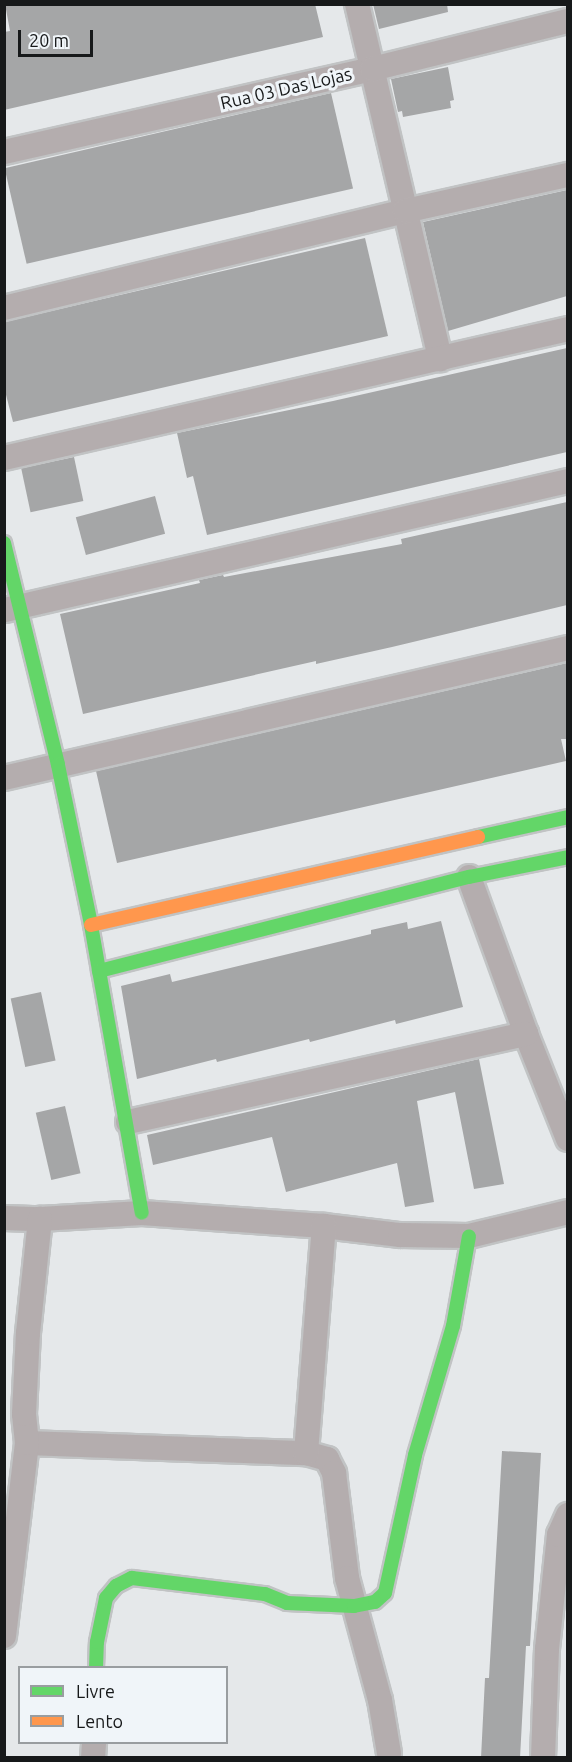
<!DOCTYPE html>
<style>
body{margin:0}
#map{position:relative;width:572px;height:1762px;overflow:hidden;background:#e5e8ea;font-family:Ubuntu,sans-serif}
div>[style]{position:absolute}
.building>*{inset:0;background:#a5a6a7;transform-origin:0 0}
.roads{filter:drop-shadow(2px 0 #c1c3c4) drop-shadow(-2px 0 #c1c3c4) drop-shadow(0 2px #c1c3c4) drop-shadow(0 -2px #c1c3c4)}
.street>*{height:24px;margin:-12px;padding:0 12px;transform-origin:12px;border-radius:12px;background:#b4adae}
.fast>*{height:14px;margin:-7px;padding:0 7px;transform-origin:7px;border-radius:7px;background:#63d668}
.slow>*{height:14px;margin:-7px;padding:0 7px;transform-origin:7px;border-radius:7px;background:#ff974d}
span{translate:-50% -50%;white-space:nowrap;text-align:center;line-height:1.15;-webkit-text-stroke:6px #f0f5f9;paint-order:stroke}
.street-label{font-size:18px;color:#17191a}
.frame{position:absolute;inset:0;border:6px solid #17191a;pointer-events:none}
.legend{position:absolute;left:18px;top:1666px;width:210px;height:78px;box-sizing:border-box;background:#f0f5f9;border:2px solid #999da0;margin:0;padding:8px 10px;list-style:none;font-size:18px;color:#17191a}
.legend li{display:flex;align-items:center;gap:12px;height:30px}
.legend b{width:30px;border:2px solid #999da0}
.scale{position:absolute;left:18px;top:30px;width:75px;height:27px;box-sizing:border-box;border:3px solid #17191a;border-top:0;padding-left:8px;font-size:18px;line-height:21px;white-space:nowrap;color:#17191a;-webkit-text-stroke:4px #f0f5f9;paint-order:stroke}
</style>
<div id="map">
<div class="building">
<i style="clip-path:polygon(5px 4px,315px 4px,323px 37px,4px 110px,4px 32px,10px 31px)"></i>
<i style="clip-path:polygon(373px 4px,447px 4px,448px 12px,379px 29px)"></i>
<i style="clip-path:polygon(448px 67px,454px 100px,450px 101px,451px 108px,403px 117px,402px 111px,398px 112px,391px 79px)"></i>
<i style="left:331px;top:93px;width:98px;height:335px;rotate:77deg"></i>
<i style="clip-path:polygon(567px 190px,567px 296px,448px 331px,423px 222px)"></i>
<i style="clip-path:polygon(365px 238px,388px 336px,13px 422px,4px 387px,4px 322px)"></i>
<i style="clip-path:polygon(567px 348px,567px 452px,207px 535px,193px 476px,187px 478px,177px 433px,333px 401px)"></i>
<i style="left:74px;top:457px;width:45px;height:54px;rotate:78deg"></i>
<i style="left:155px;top:496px;width:39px;height:82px;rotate:75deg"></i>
<i style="clip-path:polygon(567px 502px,567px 605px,392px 647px,316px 664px,316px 661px,83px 714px,60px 614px,200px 583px,199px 580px,223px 575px,224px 577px,402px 544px,401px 539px)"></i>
<i style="clip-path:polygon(567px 663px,567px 739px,561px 739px,566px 761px,117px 863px,96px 771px)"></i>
<i style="clip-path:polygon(441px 921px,463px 1007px,396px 1024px,395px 1020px,310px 1042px,309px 1039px,217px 1062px,216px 1059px,137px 1079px,121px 986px,170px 974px,172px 982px,371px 934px,371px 930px,407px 922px,408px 929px)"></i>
<i style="left:41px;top:992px;width:70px;height:31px;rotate:78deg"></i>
<i style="clip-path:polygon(479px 1059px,504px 1184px,474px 1189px,455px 1092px,417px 1101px,434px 1202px,405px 1207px,397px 1163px,286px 1192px,272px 1137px,153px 1165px,147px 1135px)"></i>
<i style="left:65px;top:1106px;width:69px;height:30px;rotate:77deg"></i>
<i style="clip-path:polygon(502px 1451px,541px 1453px,530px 1646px,526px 1646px,520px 1758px,481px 1758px,485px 1678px,489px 1678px)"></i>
</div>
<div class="roads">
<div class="street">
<i style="left:357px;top:4px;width:365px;rotate:76.8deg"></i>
<i style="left:4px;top:152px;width:377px;rotate:-12.7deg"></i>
<i style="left:372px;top:69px;width:202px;rotate:-13.8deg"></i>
<i style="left:4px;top:308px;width:413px;rotate:-13.6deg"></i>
<i style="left:405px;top:211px;width:167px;rotate:-12.5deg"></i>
<i style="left:4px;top:458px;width:579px;rotate:-12.88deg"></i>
<i style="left:5px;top:610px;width:578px;rotate:-12.91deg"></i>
<i style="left:4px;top:778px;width:579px;rotate:-12.98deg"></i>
<i style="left:469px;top:877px;width:167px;rotate:70deg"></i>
<i style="left:526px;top:1034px;width:113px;rotate:68.2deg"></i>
<i style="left:128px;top:1122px;width:408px;rotate:-12.5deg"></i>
<i style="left:4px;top:1218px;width:36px;rotate:2deg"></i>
<i style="left:40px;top:1219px;width:102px;rotate:-3.4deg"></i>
<i style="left:142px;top:1213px;width:182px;rotate:4.1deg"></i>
<i style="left:324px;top:1226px;width:77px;rotate:6.8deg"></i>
<i style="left:400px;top:1235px;width:69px;rotate:0.8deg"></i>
<i style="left:469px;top:1236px;width:102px;rotate:-13.6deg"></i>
<i style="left:27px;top:1443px;width:279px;rotate:2.1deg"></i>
<i style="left:306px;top:1453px;width:22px;rotate:16deg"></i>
<i style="left:327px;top:1459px;width:16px;rotate:63deg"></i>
<i style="left:334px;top:1473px;width:106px;rotate:82.9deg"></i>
<i style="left:347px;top:1578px;width:126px;rotate:74.9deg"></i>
<i style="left:380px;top:1700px;width:54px;rotate:80.4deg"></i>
<i style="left:306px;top:1453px;width:228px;rotate:-85.5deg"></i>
<i style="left:4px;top:1636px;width:194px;rotate:-83.2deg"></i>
<i style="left:27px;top:1443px;width:29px;rotate:-96deg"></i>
<i style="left:24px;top:1414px;width:81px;rotate:-87.2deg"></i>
<i style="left:28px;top:1333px;width:115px;rotate:-84deg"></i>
<i style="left:93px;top:1758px;width:16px;rotate:-86deg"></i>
<i style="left:543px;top:1758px;width:109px;rotate:-87.9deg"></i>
<i style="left:547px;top:1649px;width:115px;rotate:-84deg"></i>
<i style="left:559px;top:1535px;width:22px;rotate:-66deg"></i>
</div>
<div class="fast">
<i style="left:4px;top:543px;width:228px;rotate:76.3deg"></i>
<i style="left:58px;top:765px;width:163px;rotate:78.3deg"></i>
<i style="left:91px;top:925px;width:292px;rotate:80deg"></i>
<i style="left:478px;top:837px;width:92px;rotate:-12.5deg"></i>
<i style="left:99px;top:971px;width:382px;rotate:-14.3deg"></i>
<i style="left:469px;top:877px;width:101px;rotate:-11.4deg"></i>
<i style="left:96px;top:1668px;width:26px;rotate:-88deg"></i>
<i style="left:97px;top:1642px;width:45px;rotate:-78.4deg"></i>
<i style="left:106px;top:1598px;width:16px;rotate:-50deg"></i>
<i style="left:116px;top:1586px;width:18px;rotate:-27deg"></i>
<i style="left:132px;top:1578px;width:134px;rotate:6.9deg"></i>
<i style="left:265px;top:1594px;width:24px;rotate:22deg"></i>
<i style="left:287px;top:1603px;width:67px;rotate:2.6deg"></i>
<i style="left:354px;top:1606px;width:21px;rotate:-11deg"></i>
<i style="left:375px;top:1602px;width:13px;rotate:-42deg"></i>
<i style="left:385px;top:1593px;width:141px;rotate:-77.7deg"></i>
<i style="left:415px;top:1455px;width:134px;rotate:-73.6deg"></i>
<i style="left:453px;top:1326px;width:91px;rotate:-79.9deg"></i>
</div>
<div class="slow">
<i style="left:91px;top:925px;width:397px;rotate:-12.8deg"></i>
</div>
</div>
<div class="street-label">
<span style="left:286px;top:88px;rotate:-13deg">Rua 03 Das Lojas</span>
</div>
<div class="frame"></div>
<ul class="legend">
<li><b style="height:8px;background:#63d668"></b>Livre</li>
<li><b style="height:8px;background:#ff974d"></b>Lento</li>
</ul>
<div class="scale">20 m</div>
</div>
